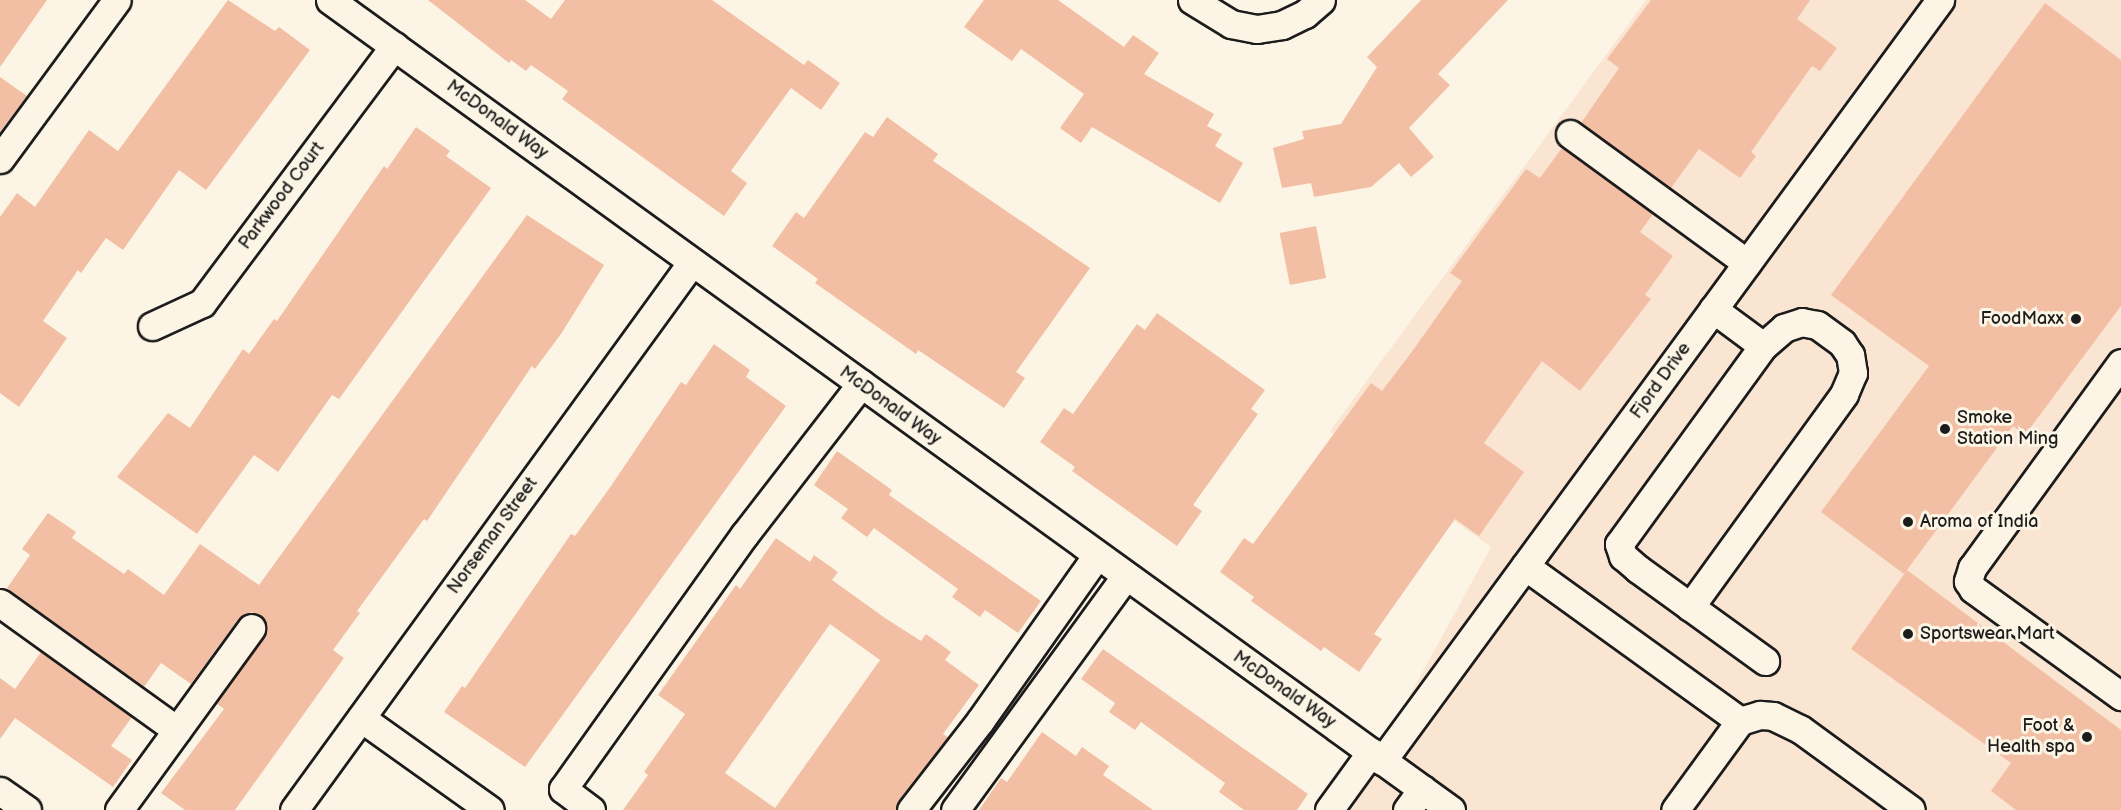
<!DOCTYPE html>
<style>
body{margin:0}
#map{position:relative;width:2121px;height:810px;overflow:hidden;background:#fcf5e5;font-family:"Balsamiq Sans",sans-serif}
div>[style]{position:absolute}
.built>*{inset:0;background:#f9e5d2}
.building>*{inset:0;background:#f3bfa4;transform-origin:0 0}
.roads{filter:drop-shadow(2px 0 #1c1c1c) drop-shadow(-2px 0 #1c1c1c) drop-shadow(0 2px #1c1c1c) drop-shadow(0 -2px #1c1c1c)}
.minor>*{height:27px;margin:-13.5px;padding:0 13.5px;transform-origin:13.5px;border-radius:13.5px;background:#fcf5e5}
.dots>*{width:16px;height:16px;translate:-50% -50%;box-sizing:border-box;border:3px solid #fcf5e5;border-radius:50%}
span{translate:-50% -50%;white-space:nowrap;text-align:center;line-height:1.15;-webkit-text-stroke:6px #fcf5e5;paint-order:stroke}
.street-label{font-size:18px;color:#1c1c1c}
.poi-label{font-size:18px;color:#1c1c1c}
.right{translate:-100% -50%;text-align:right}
.left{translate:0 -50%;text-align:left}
</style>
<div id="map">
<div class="built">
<i style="clip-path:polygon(1646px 0,2121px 0,2121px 810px,1347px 810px,1491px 547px,1330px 431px)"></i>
</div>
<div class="building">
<i style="clip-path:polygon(0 0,47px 0,0 67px)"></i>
<i style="clip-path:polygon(228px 0,275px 31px,279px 27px,310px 50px,206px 190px,179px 170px,123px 250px,106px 238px,81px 273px,78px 270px,43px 321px,67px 338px,19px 407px,0 393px,0 217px,17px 193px,35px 207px,89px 130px,118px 151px)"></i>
<i style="clip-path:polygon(428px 0,525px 0,551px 19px,565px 0,712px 0,804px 65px,808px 60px,840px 83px,821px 110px,791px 88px,731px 171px,747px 183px,724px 216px,562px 99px,568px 91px,531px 65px,526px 71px,511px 60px,509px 63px)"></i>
<i style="clip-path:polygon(984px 0,1058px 0,1124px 47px,1133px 35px,1159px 53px,1144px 74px,1214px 114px,1207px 126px,1222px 134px,1215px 146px,1243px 163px,1220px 203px,1092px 127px,1081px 143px,1060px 128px,1084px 94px,1021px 49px,1012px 61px,964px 27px)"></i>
<i style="clip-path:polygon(1421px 0,1508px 0,1438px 74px,1450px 85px,1409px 128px,1434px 157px,1411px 177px,1399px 163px,1371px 187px,1314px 197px,1311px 183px,1282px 188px,1273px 148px,1304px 139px,1302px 131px,1341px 124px,1377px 67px,1367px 57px)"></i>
<i style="clip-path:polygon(1651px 0,1810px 0,1797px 19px,1837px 48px,1820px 71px,1812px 66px,1751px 152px,1756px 156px,1740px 178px,1699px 149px,1671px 188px,1581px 123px,1619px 68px,1607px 59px)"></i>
<i style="clip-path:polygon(2045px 3px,2121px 60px,2121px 306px,2025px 435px,2013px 426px,1904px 574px,1821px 512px,1929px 366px,1831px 295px)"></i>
<i style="clip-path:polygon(0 77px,27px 96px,0 132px)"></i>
<i style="clip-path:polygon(887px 117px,938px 154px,933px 161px,1090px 268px,1016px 372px,1025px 378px,1004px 408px,918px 350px,916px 354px,815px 283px,818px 279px,772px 246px,796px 212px,804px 218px,865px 132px,873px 137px)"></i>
<i style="clip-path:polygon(416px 127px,450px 151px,446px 156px,491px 188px,339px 399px,332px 395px,278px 472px,254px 455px,197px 534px,117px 477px,168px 413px,190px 428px,243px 349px,249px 354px,274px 319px,277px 321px,384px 166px,387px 169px)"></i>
<i style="clip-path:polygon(1562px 148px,1653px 214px,1640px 232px,1673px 256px,1645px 295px,1651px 299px,1580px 391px,1542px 361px,1484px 443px,1524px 472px,1479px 536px,1455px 519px,1374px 634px,1382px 639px,1359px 672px,1324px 647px,1321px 651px,1251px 601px,1254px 597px,1220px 572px,1244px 538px,1253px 544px,1371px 383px,1382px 391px,1411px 353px,1462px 281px,1450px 273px,1526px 169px,1540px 178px)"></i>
<i style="clip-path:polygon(527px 215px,604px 265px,561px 334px,535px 369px,532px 366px,427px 521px,424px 519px,357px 611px,360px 613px,333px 650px,344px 658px,235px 810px,185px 810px,161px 793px,224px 709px,216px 703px,264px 637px,265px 621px,252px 612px,239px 618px,191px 684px,161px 663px,144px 687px,7px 588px,30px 555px,22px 549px,48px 513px,76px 532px,72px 538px,124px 574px,128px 569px,164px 595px,200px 544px,259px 585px)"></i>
<i style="left:1316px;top:226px;width:53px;height:37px;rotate:79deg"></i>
<i style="clip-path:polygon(1157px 313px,1265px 390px,1251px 409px,1258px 414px,1193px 505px,1202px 511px,1177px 546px,1072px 471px,1075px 467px,1040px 442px,1064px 408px,1073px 414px,1137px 324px,1145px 330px)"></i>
<i style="clip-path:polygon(714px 344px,750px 370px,746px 377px,786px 406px,525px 767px,444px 712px,462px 686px,465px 688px,571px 534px,575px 536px,611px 486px,681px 382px,686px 385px)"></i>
<i style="clip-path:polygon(837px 451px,892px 490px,889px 495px,1041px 601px,1018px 633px,985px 610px,980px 617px,952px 597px,958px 589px,874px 528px,867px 537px,841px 518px,848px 509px,814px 485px)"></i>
<i style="clip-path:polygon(evenodd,776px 538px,810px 562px,814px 555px,838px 572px,832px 580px,885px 618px,921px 641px,926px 634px,951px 652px,945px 660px,979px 685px,943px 734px,948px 737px,899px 800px,896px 810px,623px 810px,648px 775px,644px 772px,685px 714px,658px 695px,736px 585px,740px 589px,776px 538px,830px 624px,880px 660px,775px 808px,725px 773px,830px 624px)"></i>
<i style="clip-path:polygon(1907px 570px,2121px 730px,2121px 810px,2016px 810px,1991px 791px,2011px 763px,1851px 649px)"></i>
<i style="clip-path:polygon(1103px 649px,1308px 794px,1297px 810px,1244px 810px,1219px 792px,1225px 783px,1141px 722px,1135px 730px,1109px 712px,1115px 703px,1081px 679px)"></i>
<i style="clip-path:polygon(41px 652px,132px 717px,111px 746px,132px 760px,113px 787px,15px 718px,0 739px,0 678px,15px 689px)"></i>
<i style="clip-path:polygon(1042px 732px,1076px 756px,1082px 747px,1109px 766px,1103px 775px,1153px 810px,979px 810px,1001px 778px,1007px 782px)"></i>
</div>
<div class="roads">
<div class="minor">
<i style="left:330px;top:0;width:1383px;rotate:35.85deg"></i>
<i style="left:1192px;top:0;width:46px;rotate:31.6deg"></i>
<i style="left:1231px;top:24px;width:26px;rotate:11deg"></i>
<i style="left:1257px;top:29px;width:25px;rotate:-9deg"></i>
<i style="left:1282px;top:25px;width:25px;rotate:-26deg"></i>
<i style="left:1305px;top:14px;width:21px;rotate:-41deg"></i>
<i style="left:1570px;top:134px;width:219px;rotate:36.1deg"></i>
<i style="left:0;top:159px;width:197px;rotate:-53.7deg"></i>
<i style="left:1713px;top:309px;width:62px;rotate:36.5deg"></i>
<i style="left:1763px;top:346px;width:245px;rotate:126deg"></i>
<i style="left:1619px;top:544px;width:13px;rotate:72deg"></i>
<i style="left:1623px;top:556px;width:20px;rotate:41deg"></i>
<i style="left:1638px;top:569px;width:157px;rotate:35.9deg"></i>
<i style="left:152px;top:326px;width:55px;rotate:-24.7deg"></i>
<i style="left:202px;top:303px;width:321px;rotate:-53.2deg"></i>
<i style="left:2121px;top:363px;width:253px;rotate:126deg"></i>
<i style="left:1972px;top:568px;width:14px;rotate:107deg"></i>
<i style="left:1968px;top:581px;width:9px;rotate:58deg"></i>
<i style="left:1973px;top:589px;width:183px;rotate:35.9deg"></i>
<i style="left:1525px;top:566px;width:265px;rotate:35.8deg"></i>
<i style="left:1740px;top:721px;width:110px;rotate:126.1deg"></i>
<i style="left:0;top:603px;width:218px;rotate:35.7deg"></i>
<i style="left:1690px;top:607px;width:263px;rotate:-54.1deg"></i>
<i style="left:1844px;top:394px;width:23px;rotate:-67deg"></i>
<i style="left:1853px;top:373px;width:18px;rotate:-99deg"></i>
<i style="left:1850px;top:355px;width:14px;rotate:-124deg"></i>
<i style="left:1842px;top:343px;width:31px;rotate:-144deg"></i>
<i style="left:1817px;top:325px;width:15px;rotate:-169deg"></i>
<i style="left:1802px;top:322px;width:19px;rotate:162deg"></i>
<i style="left:1784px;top:328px;width:28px;rotate:139deg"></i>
<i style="left:361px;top:718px;width:158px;rotate:35.5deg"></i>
<i style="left:1740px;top:721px;width:21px;rotate:-17deg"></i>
<i style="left:1760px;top:715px;width:13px;rotate:4deg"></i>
<i style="left:1773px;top:716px;width:30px;rotate:26deg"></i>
<i style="left:1800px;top:729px;width:137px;rotate:36.1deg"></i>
<i style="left:1382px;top:761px;width:944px;rotate:-53.75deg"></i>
<i style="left:0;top:791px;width:33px;rotate:35deg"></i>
<i style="left:119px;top:810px;width:225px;rotate:-54deg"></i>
<i style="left:294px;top:810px;width:677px;rotate:-54.01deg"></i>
<i style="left:591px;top:810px;width:35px;rotate:-143deg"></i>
<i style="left:563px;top:789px;width:313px;rotate:-54.5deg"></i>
<i style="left:745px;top:534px;width:190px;rotate:-52.3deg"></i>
<i style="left:911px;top:810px;width:113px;rotate:-52.2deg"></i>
<i style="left:980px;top:721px;width:203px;rotate:-54.8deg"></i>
<i style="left:955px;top:810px;width:288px;rotate:-53.9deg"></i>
<i style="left:1329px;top:810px;width:72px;rotate:-54.1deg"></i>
<i style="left:1407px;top:810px;width:26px;rotate:-54deg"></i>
</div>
</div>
<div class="dots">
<i style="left:2076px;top:319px;background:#1c1c1c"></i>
<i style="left:1945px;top:429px;background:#1c1c1c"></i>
<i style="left:1908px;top:522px;background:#1c1c1c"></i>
<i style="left:1908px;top:634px;background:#1c1c1c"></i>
<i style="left:2087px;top:737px;background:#1c1c1c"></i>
</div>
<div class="street-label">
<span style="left:497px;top:120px;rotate:36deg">McDonald Way</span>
<span style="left:282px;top:196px;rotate:-53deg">Parkwood Court</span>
<span style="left:1661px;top:381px;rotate:-54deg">Fjord Drive</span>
<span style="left:890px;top:406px;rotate:36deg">McDonald Way</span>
<span style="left:493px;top:536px;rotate:-54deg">Norseman Street</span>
<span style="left:1284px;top:690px;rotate:35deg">McDonald Way</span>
</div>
<div class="poi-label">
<span class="right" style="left:2064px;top:319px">FoodMaxx</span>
<span class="left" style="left:1957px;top:429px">Smoke<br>Station Ming</span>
<span class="left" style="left:1920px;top:522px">Aroma of India</span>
<span class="left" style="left:1920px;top:634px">Sportswear Mart</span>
<span class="right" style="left:2075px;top:737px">Foot &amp;<br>Health spa</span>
</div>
</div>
